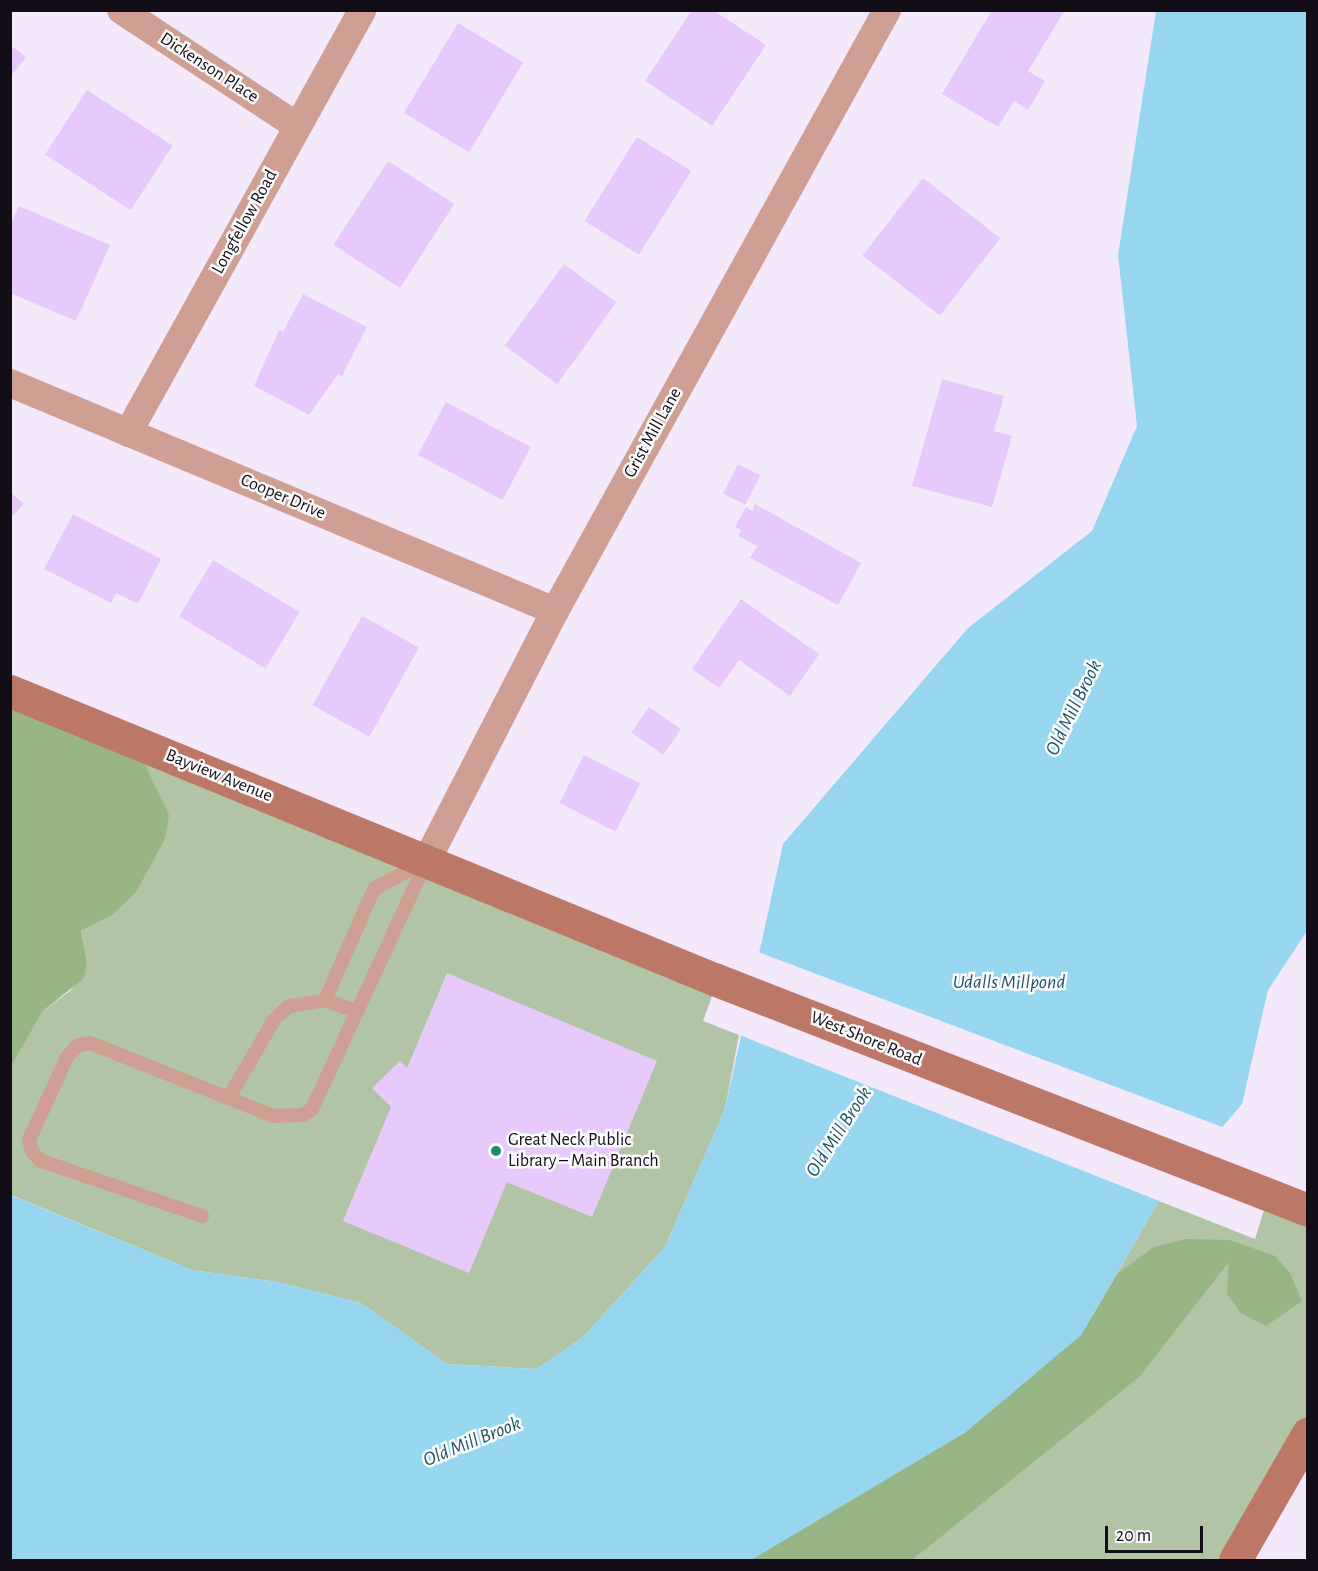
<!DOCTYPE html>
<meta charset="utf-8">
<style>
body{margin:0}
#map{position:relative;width:1318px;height:1571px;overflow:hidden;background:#f3e9fb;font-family:"Alegreya Sans",sans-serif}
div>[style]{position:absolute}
.green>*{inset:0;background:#b1c4a5}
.forest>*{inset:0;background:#98b585}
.water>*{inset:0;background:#96d6ef}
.pier>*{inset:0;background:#f3e9fb}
.building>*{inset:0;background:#e7cafb;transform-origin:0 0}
.lane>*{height:14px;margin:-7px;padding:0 7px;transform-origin:7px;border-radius:7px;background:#cf9f93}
.street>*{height:28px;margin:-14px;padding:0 14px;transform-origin:14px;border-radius:14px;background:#cf9f93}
.secondary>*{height:33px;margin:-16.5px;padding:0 16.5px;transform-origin:16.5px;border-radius:16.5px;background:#bc7767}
.dots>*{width:16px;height:16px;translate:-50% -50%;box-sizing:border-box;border:3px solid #fbfbfb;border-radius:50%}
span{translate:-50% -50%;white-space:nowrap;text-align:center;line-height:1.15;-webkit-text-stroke:5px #fbfbfb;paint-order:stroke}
.street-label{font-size:18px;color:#130d17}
.poi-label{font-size:18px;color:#130d17}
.left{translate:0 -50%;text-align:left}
.water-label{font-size:20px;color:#1f5465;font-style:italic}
.frame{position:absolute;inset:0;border:12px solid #130d17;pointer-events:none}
.scale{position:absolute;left:1105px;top:1526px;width:98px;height:27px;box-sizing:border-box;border:3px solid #130d17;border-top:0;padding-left:8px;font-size:18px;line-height:21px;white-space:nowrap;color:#130d17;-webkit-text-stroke:4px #fbfbfb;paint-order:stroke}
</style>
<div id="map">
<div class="green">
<i style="clip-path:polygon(119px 737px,718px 980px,703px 1021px,739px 1035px,725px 1109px,665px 1247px,583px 1337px,537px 1369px,447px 1364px,361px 1303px,277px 1282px,192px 1270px,11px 1195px,12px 1063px,43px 1011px,71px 990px,87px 962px,81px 931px,111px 916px,165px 839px)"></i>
<i style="clip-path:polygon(1269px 1194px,1307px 1210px,1307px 1433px,1235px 1560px,751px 1560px,1081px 1335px,1159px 1201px,1255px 1239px)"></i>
</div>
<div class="forest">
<i style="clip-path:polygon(11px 692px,119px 737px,145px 765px,169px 815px,165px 839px,136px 892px,111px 916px,81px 931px,87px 962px,84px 978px,43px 1011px,11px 1066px)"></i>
<i style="clip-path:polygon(1185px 1239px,1230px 1240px,1275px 1256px,1290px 1273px,1302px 1301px,1266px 1326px,1241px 1313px,1227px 1294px,1229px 1262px,1139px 1377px,912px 1560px,751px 1560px,966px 1432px,1081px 1335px,1118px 1273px,1154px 1247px)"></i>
</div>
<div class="water">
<i style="clip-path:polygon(1156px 11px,1307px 11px,1307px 931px,1268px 990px,1242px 1104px,1159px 1201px,1081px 1335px,966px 1432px,751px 1560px,11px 1560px,10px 1195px,192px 1270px,277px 1282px,361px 1303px,447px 1364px,537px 1369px,583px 1337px,665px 1247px,725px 1109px,783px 844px,968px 628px,1092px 531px,1137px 426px,1118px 255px)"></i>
</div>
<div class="pier">
<i style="clip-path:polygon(753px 950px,1225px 1128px,1162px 1202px,737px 1034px)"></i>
</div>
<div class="building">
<i style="clip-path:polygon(692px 10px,713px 10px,766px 45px,712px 126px,645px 81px)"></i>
<i style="clip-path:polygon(992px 10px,1065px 10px,1028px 71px,1045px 81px,1028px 110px,1014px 101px,998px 127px,942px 94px)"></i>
<i style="left:458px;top:23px;width:76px;height:105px;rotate:31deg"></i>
<i style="clip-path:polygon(10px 45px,26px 57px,10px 77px)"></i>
<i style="left:87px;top:90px;width:102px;height:77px;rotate:33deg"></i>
<i style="left:637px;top:137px;width:64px;height:99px;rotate:32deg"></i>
<i style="left:388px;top:161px;width:79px;height:100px;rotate:33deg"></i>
<i style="left:923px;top:178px;width:98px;height:98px;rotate:38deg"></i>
<i style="clip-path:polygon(19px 206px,110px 245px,76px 321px,10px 293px,10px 225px)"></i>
<i style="left:564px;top:264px;width:65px;height:101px;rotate:36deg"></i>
<i style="clip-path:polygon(303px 294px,367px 327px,342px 376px,338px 374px,309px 415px,254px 386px,279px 330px,283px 332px)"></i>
<i style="clip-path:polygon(942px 379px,1004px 396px,994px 431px,1012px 436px,992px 507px,912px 486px)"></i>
<i style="left:446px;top:402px;width:96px;height:60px;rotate:28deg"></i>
<i style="left:738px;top:464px;width:25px;height:33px;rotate:27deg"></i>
<i style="clip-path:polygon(10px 492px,24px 504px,10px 519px)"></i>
<i style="clip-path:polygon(755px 504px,861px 563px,838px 605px,750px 558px,757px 546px,738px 536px,741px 530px,735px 527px,746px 507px,752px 511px)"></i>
<i style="clip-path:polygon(73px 514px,161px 559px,138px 604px,116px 593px,111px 603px,44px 569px)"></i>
<i style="left:213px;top:560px;width:101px;height:66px;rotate:31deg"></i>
<i style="clip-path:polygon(741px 599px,819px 654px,790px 696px,739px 660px,719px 688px,692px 669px)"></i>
<i style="left:362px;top:616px;width:65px;height:102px;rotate:29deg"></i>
<i style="left:649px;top:707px;width:39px;height:31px;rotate:35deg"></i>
<i style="left:584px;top:755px;width:63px;height:54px;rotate:27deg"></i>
<i style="clip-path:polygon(447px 973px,657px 1061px,592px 1217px,507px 1182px,469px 1273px,343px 1221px,391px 1107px,372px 1088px,400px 1061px,407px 1068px)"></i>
</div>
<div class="lane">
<i style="left:229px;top:1097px;width:89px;rotate:-59.7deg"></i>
<i style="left:274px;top:1020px;width:21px;rotate:-43deg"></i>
<i style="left:289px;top:1006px;width:36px;rotate:-9deg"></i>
<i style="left:325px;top:1000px;width:33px;rotate:20deg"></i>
<i style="left:202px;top:1216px;width:170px;rotate:-161.1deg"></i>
<i style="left:41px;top:1161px;width:13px;rotate:-135deg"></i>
<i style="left:32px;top:1152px;width:12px;rotate:-104deg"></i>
<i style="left:29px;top:1140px;width:91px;rotate:-65.4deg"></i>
<i style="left:67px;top:1057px;width:16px;rotate:-47deg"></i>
<i style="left:78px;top:1045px;width:12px;rotate:-9deg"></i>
<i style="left:90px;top:1043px;width:197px;rotate:21.7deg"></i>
<i style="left:273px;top:1116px;width:30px;rotate:-2deg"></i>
<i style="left:303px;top:1115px;width:11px;rotate:-34deg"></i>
<i style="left:312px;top:1109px;width:274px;rotate:-65.2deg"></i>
<i style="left:427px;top:860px;width:60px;rotate:151.3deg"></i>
<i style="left:374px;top:889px;width:121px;rotate:113.8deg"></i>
</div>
<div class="street">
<i style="left:121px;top:10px;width:211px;rotate:33.4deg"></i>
<i style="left:10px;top:383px;width:591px;rotate:22.7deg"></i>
<i style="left:128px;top:433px;width:483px;rotate:-61deg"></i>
<i style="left:427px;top:860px;width:280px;rotate:-62.8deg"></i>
<i style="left:555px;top:611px;width:687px;rotate:-61.08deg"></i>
</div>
<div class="secondary">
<i style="left:10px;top:691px;width:761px;rotate:22.25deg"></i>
<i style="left:714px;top:979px;width:637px;rotate:21.25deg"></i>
<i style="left:1235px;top:1560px;width:146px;rotate:-60.1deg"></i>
</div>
<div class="dots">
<i style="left:496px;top:1151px;background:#1c8b69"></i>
</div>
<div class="street-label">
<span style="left:209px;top:68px;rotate:33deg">Dickenson Place</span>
<span style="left:245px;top:222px;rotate:-61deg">Longfellow Road</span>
<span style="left:653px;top:433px;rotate:-61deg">Grist Mill Lane</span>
<span style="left:283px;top:497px;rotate:23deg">Cooper Drive</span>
<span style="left:219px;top:776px;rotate:22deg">Bayview Avenue</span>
<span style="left:866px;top:1039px;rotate:22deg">West Shore Road</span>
</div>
<div class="poi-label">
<span class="left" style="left:508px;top:1151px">Great Neck Public<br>Library – Main Branch</span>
</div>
<div class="water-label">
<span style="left:1074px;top:708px;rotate:-64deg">Old Mill Brook</span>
<span style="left:1009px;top:982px">Udalls Millpond</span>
<span style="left:839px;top:1132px;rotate:-57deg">Old Mill Brook</span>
<span style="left:472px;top:1442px;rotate:-22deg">Old Mill Brook</span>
</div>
<div class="frame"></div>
<div class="scale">20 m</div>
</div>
